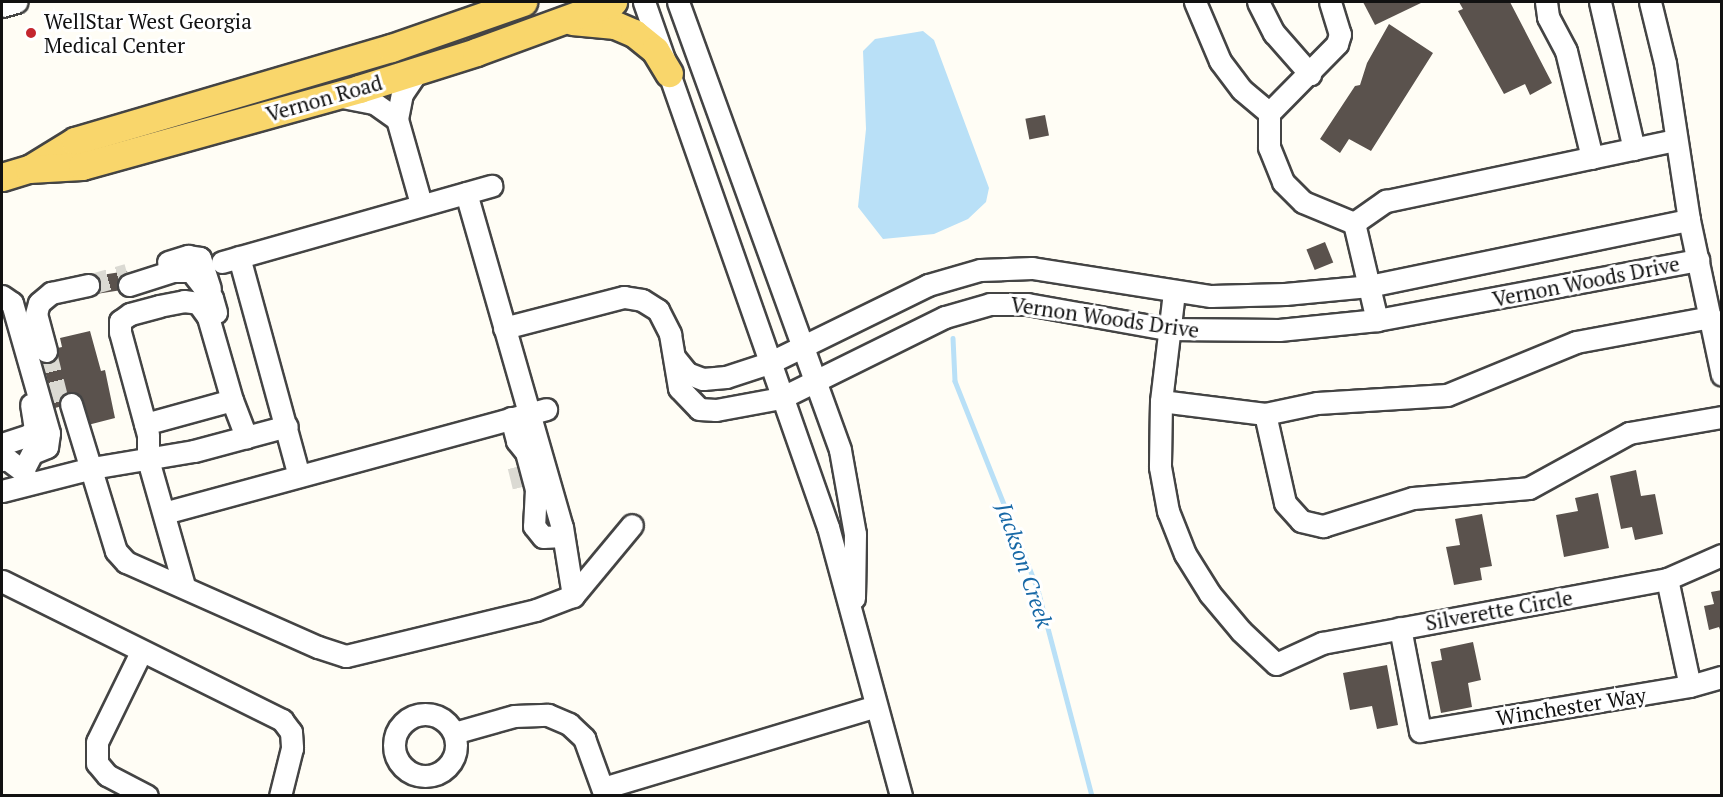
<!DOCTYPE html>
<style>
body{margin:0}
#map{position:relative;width:1723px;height:797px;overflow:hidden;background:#fffdf5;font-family:"PT Serif",serif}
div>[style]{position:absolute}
.water>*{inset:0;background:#b9e0f7}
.stream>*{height:4.5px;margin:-2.25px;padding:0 2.25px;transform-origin:2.25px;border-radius:2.25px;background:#b9e0f7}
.building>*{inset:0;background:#5a524d;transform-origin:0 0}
.minor-tunnel>*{height:21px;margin-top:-10.5px;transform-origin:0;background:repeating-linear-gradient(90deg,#dbdad3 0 21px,transparent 0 31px)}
.roads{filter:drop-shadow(2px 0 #444) drop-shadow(-2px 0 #444) drop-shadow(0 2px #444) drop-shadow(0 -2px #444)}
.minor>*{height:21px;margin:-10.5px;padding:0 10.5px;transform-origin:10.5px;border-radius:10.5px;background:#fff}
.minor>.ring{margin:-10.5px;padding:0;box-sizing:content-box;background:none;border:21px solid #fff;border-radius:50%}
.major>*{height:27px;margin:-13.5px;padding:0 13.5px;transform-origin:13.5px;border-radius:13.5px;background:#f9d66b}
.dots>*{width:16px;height:16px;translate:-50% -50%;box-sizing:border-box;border:3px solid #fff;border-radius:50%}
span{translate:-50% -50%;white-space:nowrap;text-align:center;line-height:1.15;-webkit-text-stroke:6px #fff;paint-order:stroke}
.poi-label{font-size:21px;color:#111}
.left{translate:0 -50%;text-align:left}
.street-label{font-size:21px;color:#111}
.water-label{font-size:22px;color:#1768a6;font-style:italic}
.frame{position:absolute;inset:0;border:3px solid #111;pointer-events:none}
</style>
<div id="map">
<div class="water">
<i style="clip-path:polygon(923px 31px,934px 40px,989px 188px,986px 202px,968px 219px,934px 234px,883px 239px,858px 207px,866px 129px,863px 51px,875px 39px)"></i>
</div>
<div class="stream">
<i style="left:953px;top:338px;width:43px;rotate:87.3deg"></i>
<i style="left:955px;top:381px;width:225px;rotate:68.3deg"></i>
<i style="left:1038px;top:590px;width:213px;rotate:75.3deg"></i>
</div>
<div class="building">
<i style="clip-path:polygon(1363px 2px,1423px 2px,1375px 25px)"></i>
<i style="clip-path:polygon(1459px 2px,1510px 2px,1552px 83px,1530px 95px,1525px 84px,1504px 94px,1458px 11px,1463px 9px)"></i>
<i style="clip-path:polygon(1389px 24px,1433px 53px,1371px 151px,1349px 139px,1340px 153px,1320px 139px,1355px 86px,1360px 85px,1367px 63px)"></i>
<i style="left:1045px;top:115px;width:21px;height:20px;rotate:79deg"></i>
<i style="left:1325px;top:242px;width:22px;height:20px;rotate:68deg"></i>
<i style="left:127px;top:271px;width:18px;height:42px;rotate:81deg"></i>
<i style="clip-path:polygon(90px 331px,101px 371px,105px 370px,115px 418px,84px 426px,77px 402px,55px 408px,40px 352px,62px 347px,60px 338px)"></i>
<i style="clip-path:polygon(1636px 470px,1641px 496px,1655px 494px,1663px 534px,1635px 540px,1632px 527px,1621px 529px,1610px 476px)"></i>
<i style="clip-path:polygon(1598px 493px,1609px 548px,1564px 557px,1556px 515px,1578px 511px,1575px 498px)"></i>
<i style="clip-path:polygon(1482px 514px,1492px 566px,1480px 568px,1482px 580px,1454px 585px,1446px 547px,1460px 545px,1455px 519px)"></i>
<i style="clip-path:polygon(1722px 590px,1722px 633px,1721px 633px,1719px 627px,1709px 630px,1704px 606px,1714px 604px,1711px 592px)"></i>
<i style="clip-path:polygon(1473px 642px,1481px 680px,1468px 683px,1472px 707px,1441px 713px,1431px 662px,1442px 660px,1440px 649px)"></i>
<i style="clip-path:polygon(1387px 665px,1398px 725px,1377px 729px,1372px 706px,1350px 710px,1343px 673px)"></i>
</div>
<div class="minor-tunnel">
<i style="left:88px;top:285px;width:41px;rotate:-15.8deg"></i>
<i style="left:46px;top:351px;width:58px;rotate:76deg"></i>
<i style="left:518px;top:466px;width:21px;rotate:76deg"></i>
</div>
<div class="roads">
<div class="minor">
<i style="left:644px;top:2px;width:556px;rotate:70.69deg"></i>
<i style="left:828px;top:527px;width:279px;rotate:74.8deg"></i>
<i style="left:678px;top:2px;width:476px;rotate:70.1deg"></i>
<i style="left:840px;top:450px;width:85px;rotate:79.9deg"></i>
<i style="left:855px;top:534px;width:64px;rotate:90.9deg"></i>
<i style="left:1195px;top:2px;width:64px;rotate:67deg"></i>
<i style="left:1220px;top:61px;width:36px;rotate:53deg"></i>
<i style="left:1242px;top:90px;width:35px;rotate:40deg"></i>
<i style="left:1258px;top:2px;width:35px;rotate:63deg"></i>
<i style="left:1274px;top:33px;width:55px;rotate:48.7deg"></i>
<i style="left:1330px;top:2px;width:34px;rotate:73deg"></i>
<i style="left:1340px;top:34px;width:10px;rotate:107deg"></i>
<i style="left:1337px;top:44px;width:97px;rotate:134.6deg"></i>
<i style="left:1269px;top:113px;width:34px;rotate:90deg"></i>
<i style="left:1269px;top:147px;width:38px;rotate:68deg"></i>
<i style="left:1283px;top:182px;width:28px;rotate:45deg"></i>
<i style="left:1303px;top:202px;width:55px;rotate:22.4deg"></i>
<i style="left:1354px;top:223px;width:100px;rotate:76.7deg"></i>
<i style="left:1546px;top:2px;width:15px;rotate:82deg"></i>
<i style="left:1548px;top:17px;width:38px;rotate:62deg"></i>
<i style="left:1566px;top:51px;width:110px;rotate:76.3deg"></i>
<i style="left:1600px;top:2px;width:151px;rotate:77deg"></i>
<i style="left:1650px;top:2px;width:63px;rotate:76.2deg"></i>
<i style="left:1665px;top:63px;width:159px;rotate:81.3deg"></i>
<i style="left:1689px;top:220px;width:158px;rotate:78deg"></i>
<i style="left:2px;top:6px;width:15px;rotate:-16deg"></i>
<i style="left:337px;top:96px;width:38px;rotate:11deg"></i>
<i style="left:374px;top:103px;width:28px;rotate:35deg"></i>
<i style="left:397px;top:119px;width:25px;rotate:-79deg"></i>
<i style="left:402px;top:94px;width:27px;rotate:-56deg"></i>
<i style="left:397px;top:119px;width:88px;rotate:74.2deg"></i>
<i style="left:466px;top:193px;width:348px;rotate:74deg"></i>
<i style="left:562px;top:527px;width:70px;rotate:80.9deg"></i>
<i style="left:1354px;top:223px;width:39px;rotate:-35deg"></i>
<i style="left:1386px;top:201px;width:296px;rotate:-11.9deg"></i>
<i style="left:239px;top:257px;width:227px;rotate:74.7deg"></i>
<i style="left:168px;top:262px;width:21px;rotate:-17deg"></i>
<i style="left:188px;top:256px;width:12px;rotate:9deg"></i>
<i style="left:200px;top:258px;width:32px;rotate:72deg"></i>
<i style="left:222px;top:262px;width:280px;rotate:-15.8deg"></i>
<i style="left:129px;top:285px;width:46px;rotate:-17.7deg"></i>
<i style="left:173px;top:271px;width:18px"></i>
<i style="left:191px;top:271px;width:34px;rotate:52deg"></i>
<i style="left:212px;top:298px;width:15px;rotate:74deg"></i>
<i style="left:1174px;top:292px;width:110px;rotate:96.8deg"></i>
<i style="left:1161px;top:401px;width:66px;rotate:90.9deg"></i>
<i style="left:1160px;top:467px;width:45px;rotate:79.7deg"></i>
<i style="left:1168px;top:511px;width:46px;rotate:68.4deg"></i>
<i style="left:1185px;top:554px;width:47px;rotate:58deg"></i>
<i style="left:1210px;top:594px;width:48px;rotate:50deg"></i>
<i style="left:1241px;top:631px;width:48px;rotate:43.3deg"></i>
<i style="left:1276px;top:664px;width:51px;rotate:-24.5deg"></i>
<i style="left:1322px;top:643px;width:351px;rotate:-10.5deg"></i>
<i style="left:1667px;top:579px;width:60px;rotate:-23.6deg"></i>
<i style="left:2px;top:296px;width:12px;rotate:35deg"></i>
<i style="left:12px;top:303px;width:135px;rotate:74.1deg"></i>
<i style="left:49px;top:433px;width:14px;rotate:98deg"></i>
<i style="left:47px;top:447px;width:16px;rotate:158deg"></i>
<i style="left:32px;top:453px;width:20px;rotate:117deg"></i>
<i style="left:504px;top:328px;width:124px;rotate:-14.5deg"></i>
<i style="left:624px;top:297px;width:18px;rotate:9deg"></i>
<i style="left:642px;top:300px;width:19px;rotate:32deg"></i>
<i style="left:658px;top:310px;width:27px;rotate:63deg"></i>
<i style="left:670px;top:334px;width:55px;rotate:80.5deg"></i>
<i style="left:679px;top:388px;width:29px;rotate:46deg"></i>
<i style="left:699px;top:409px;width:17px;rotate:3deg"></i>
<i style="left:716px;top:410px;width:66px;rotate:-10.5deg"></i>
<i style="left:781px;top:398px;width:183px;rotate:-26.3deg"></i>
<i style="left:945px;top:317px;width:47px;rotate:-16.1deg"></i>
<i style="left:990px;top:304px;width:37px"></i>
<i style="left:1027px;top:304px;width:143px;rotate:10.1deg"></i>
<i style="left:1168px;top:329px;width:111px;rotate:0.5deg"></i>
<i style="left:1279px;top:330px;width:99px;rotate:-5.8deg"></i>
<i style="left:1377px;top:320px;width:327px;rotate:-10.6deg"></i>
<i style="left:46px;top:351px;width:38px;rotate:-105deg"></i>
<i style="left:36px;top:314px;width:11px;rotate:-75deg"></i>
<i style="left:39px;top:303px;width:16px;rotate:-40deg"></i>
<i style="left:51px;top:293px;width:38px;rotate:-12deg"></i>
<i style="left:675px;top:358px;width:19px;rotate:51deg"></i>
<i style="left:687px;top:373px;width:17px;rotate:21deg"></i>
<i style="left:703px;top:379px;width:23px;rotate:-5deg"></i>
<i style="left:726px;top:377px;width:45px;rotate:-18deg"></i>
<i style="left:769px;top:363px;width:177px;rotate:-26.1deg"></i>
<i style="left:928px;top:285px;width:54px;rotate:-16.1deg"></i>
<i style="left:980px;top:270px;width:52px;rotate:-2.2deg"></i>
<i style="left:1032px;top:268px;width:181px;rotate:8.9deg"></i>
<i style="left:1211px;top:296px;width:74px;rotate:-1.5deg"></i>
<i style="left:1285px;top:294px;width:84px;rotate:-5.4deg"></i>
<i style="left:1369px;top:286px;width:327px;rotate:-11.7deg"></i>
<i style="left:1161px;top:401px;width:105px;rotate:7.1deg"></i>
<i style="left:1265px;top:414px;width:53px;rotate:-11.9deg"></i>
<i style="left:1317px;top:403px;width:130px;rotate:-3.5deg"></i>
<i style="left:1447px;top:395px;width:139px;rotate:-22.3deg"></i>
<i style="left:1576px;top:342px;width:137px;rotate:-10.5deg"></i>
<i style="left:71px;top:404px;width:154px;rotate:73deg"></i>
<i style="left:116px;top:551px;width:15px;rotate:48deg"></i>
<i style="left:126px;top:562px;width:210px;rotate:23.9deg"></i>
<i style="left:318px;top:647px;width:29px;rotate:18deg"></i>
<i style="left:346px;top:656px;width:195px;rotate:-13.6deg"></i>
<i style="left:536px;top:610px;width:40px;rotate:-21deg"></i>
<i style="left:573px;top:596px;width:92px;rotate:-50.3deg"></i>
<i style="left:1265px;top:414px;width:91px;rotate:77.3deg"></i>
<i style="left:1285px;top:503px;width:24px;rotate:48deg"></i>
<i style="left:1301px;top:521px;width:23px;rotate:13deg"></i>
<i style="left:1323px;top:526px;width:94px;rotate:-17.3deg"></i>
<i style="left:1413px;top:498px;width:116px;rotate:-4.9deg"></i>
<i style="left:1529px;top:488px;width:114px;rotate:-28.8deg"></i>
<i style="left:1629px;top:433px;width:94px;rotate:-9.8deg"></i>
<i style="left:511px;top:418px;width:24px;rotate:75deg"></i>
<i style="left:517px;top:441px;width:14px;rotate:51deg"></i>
<i style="left:526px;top:452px;width:38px;rotate:75deg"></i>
<i style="left:536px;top:489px;width:37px;rotate:93deg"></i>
<i style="left:534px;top:526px;width:14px;rotate:51deg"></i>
<i style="left:543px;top:537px;width:20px;rotate:-3deg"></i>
<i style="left:145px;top:424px;width:90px;rotate:-15.4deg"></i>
<i style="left:232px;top:400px;width:40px;rotate:69deg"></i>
<i style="left:2px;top:444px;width:28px;rotate:-18deg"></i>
<i style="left:29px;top:435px;width:8px;rotate:-45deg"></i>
<i style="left:35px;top:429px;width:25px;rotate:-99deg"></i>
<i style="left:2px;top:460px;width:5px;rotate:-11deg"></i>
<i style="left:7px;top:459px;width:20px;rotate:37deg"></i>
<i style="left:23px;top:471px;width:13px;rotate:63deg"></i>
<i style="left:2px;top:491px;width:93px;rotate:-14.3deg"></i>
<i style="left:92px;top:468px;width:103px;rotate:-9.5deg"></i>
<i style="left:194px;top:451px;width:96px;rotate:-15deg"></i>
<i style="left:164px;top:513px;width:396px;rotate:-15.2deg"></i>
<i style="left:1667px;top:579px;width:109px;rotate:77.9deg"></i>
<i style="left:2px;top:581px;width:313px;rotate:26.4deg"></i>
<i style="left:282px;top:720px;width:15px;rotate:53deg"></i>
<i style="left:291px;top:732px;width:16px;rotate:86deg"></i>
<i style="left:292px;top:748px;width:49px;rotate:104deg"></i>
<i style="left:184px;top:586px;width:131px;rotate:-105.9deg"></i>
<i style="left:148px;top:460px;width:25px;rotate:-90deg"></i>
<i style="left:148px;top:435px;width:107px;rotate:-105.2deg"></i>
<i style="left:120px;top:332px;width:11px;rotate:-90deg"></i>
<i style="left:120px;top:321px;width:12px;rotate:-35deg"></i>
<i style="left:130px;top:314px;width:30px;rotate:-15deg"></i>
<i style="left:159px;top:306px;width:25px;rotate:-11deg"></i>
<i style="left:184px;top:301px;width:14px;rotate:8deg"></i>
<i style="left:198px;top:303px;width:17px;rotate:54deg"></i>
<i style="left:208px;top:317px;width:86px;rotate:73.9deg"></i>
<i style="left:1400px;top:628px;width:105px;rotate:79deg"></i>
<i style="left:1420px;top:731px;width:274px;rotate:-9.5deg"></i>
<i style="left:1690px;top:686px;width:33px;rotate:-16deg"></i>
<i style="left:141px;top:652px;width:100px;rotate:116.1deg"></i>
<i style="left:97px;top:742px;width:21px;rotate:90deg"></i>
<i style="left:97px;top:763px;width:16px;rotate:50deg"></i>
<i style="left:107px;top:775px;width:45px;rotate:27.7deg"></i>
<i class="ring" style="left:394px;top:714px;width:41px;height:41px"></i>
<i style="left:454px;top:733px;width:62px;rotate:-15.8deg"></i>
<i style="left:514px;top:716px;width:34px;rotate:-2deg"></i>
<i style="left:548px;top:715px;width:23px;rotate:23deg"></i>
<i style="left:569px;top:724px;width:21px;rotate:43deg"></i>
<i style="left:584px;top:738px;width:62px;rotate:70.1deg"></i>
<i style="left:603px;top:788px;width:285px;rotate:-16.7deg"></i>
</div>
<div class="major">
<i style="left:572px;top:21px;width:43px;rotate:5.3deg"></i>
<i style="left:615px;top:25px;width:21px;rotate:23deg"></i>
<i style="left:634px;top:33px;width:27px;rotate:39deg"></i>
<i style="left:655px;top:50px;width:27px;rotate:59deg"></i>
<i style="left:31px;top:168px;width:52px;rotate:-31.5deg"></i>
<i style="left:75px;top:141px;width:329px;rotate:-16.4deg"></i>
<i style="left:391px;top:48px;width:140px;rotate:-19.2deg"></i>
<i style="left:2px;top:177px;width:28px;rotate:-17deg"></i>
<i style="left:29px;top:169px;width:53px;rotate:-3.2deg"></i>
<i style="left:82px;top:166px;width:288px;rotate:-15.5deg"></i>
<i style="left:359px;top:89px;width:123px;rotate:-17.5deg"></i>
<i style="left:476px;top:52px;width:146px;rotate:-20.1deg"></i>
</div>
</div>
<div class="dots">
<i style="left:31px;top:33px;background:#c4262e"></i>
</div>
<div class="poi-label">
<span class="left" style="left:44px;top:33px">WellStar West Georgia<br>Medical Center</span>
</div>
<div class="street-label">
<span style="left:324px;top:98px;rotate:-16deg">Vernon Road</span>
<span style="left:1586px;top:281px;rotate:-11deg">Vernon Woods Drive</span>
<span style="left:1105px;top:317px;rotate:8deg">Vernon Woods Drive</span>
<span style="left:1499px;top:610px;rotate:-10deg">Silverette Circle</span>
<span style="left:1571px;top:706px;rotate:-9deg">Winchester Way</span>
</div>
<div class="water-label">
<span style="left:1025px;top:565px;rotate:71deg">Jackson Creek</span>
</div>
<div class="frame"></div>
</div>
